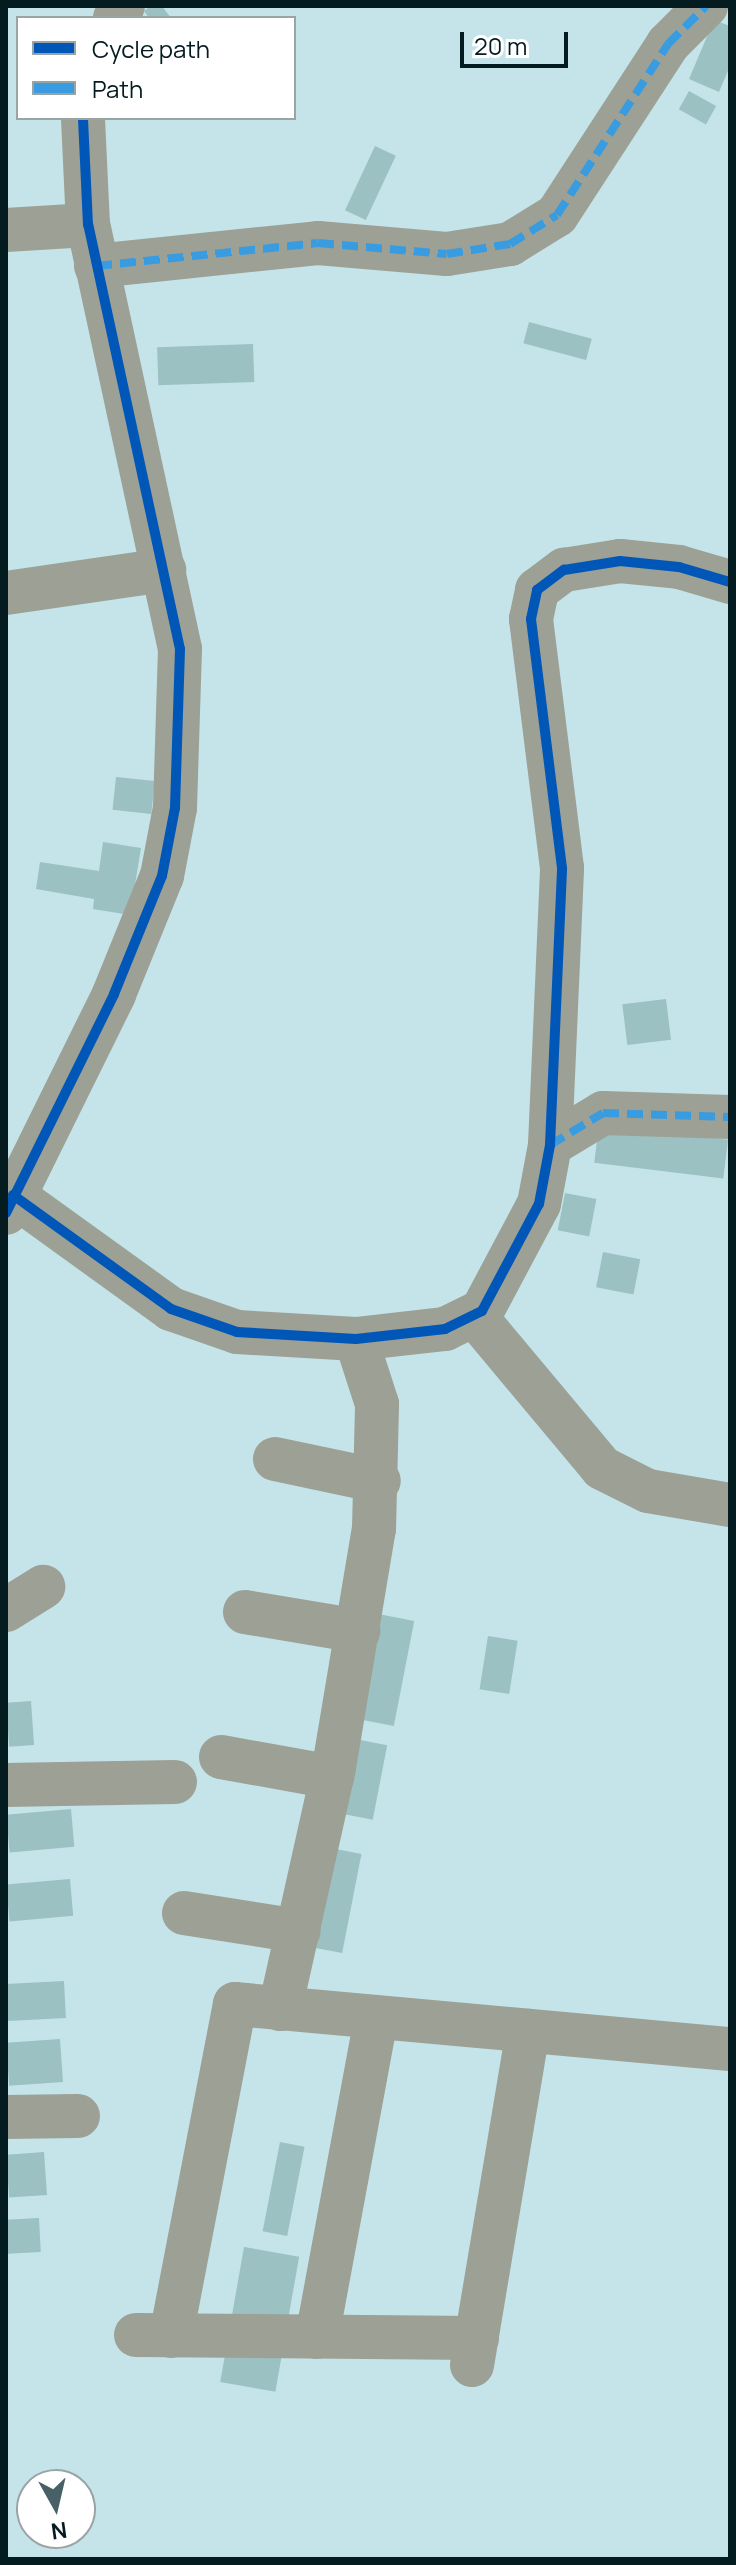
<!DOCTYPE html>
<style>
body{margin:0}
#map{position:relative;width:736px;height:2565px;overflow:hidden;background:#c4e4ea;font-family:Manrope,sans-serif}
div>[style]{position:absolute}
.building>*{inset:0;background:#9cc1c2;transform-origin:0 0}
.minor>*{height:44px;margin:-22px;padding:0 22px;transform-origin:22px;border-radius:22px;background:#9ca095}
.quiet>*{height:8px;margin-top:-4px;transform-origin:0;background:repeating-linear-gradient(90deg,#399be0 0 16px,transparent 0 24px)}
.cycleway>*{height:10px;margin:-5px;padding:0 5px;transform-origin:5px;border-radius:5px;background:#0057b8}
span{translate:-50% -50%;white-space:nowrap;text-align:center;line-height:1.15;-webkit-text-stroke:6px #fff;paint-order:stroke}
.frame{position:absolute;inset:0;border:8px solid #041b1f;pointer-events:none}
.legend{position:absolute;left:16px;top:16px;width:280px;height:104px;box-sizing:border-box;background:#fff;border:2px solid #9ba4a5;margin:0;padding:10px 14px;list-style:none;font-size:24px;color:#041b1f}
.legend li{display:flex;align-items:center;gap:16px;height:40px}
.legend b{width:40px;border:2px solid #9ba4a5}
.north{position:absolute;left:16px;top:2469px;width:80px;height:80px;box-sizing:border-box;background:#fff;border:2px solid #9ba4a5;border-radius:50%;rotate:172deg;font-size:22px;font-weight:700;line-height:32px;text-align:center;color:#041b1f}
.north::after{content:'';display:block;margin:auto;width:28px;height:36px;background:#476166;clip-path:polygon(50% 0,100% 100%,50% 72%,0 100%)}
.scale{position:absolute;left:460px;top:32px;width:108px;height:36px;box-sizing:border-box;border:4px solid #041b1f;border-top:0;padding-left:10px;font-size:24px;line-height:28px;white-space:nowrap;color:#041b1f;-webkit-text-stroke:6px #fff;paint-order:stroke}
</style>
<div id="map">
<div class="building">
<i style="clip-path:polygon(151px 6px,162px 6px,171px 18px,149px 18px,144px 11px)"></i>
<i style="clip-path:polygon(714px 20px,730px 26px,730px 66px,719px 92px,689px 79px)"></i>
<i style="left:689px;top:91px;width:31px;height:21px;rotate:29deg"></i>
<i style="left:375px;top:146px;width:23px;height:71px;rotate:25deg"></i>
<i style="left:529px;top:322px;width:65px;height:22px;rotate:15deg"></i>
<i style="left:253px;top:344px;width:38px;height:96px;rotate:88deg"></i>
<i style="left:116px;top:777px;width:39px;height:33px;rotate:6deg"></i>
<i style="clip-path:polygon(103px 842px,141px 848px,130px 915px,93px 909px,94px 899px,36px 889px,40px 862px,99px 871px)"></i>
<i style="left:666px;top:999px;width:41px;height:44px;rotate:83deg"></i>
<i style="left:599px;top:1124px;width:130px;height:39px;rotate:7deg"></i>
<i style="left:565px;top:1193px;width:32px;height:38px;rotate:11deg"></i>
<i style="left:603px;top:1252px;width:38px;height:36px;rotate:11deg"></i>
<i style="left:373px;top:1613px;width:42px;height:107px;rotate:11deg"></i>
<i style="left:488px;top:1636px;width:30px;height:54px;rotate:9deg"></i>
<i style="left:31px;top:1701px;width:44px;height:25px;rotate:86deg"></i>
<i style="left:345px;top:1737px;width:43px;height:76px;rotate:11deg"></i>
<i style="left:71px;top:1809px;width:38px;height:65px;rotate:85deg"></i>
<i style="left:331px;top:1848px;width:31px;height:101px;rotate:11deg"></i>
<i style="left:70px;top:1879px;width:37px;height:64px;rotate:85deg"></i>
<i style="left:64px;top:1981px;width:37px;height:58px;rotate:87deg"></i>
<i style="left:60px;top:2039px;width:43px;height:54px;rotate:86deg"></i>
<i style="left:280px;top:2142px;width:25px;height:91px;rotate:11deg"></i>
<i style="left:44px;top:2152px;width:43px;height:38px;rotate:86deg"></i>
<i style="left:39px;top:2218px;width:34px;height:33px;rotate:87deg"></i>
<i style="left:244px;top:2247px;width:56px;height:137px;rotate:10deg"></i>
</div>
<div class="minor">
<i style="left:115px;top:18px;width:14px;rotate:-56deg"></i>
<i style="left:6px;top:230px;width:82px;rotate:-3.5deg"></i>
<i style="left:96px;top:266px;width:223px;rotate:-5.9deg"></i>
<i style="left:318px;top:243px;width:129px;rotate:4.9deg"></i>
<i style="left:447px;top:254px;width:64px;rotate:-9deg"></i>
<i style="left:510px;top:244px;width:55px;rotate:-31.7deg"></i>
<i style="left:557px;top:215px;width:204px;rotate:-57deg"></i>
<i style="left:668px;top:44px;width:54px;rotate:-45deg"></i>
<i style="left:6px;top:593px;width:160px;rotate:-8.3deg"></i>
<i style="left:550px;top:1145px;width:62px;rotate:-31.1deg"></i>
<i style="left:603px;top:1113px;width:127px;rotate:1.8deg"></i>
<i style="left:13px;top:1195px;width:195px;rotate:35.8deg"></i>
<i style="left:171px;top:1309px;width:70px;rotate:19.2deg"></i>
<i style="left:237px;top:1332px;width:119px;rotate:3.4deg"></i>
<i style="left:356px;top:1339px;width:90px;rotate:-6.4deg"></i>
<i style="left:445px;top:1329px;width:41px;rotate:-25.9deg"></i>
<i style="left:482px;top:1311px;width:121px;rotate:-62deg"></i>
<i style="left:539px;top:1204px;width:60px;rotate:-79.4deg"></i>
<i style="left:550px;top:1145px;width:277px;rotate:-87.5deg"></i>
<i style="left:562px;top:868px;width:251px;rotate:-97.1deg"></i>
<i style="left:531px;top:619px;width:30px;rotate:-78deg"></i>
<i style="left:537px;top:590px;width:34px;rotate:-37deg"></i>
<i style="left:564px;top:570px;width:57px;rotate:-9.1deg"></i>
<i style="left:620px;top:561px;width:59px;rotate:5.8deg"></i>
<i style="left:679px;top:567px;width:53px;rotate:16.4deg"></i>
<i style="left:6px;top:1213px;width:244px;rotate:-63.7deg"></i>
<i style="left:114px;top:994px;width:127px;rotate:-67.9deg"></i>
<i style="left:162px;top:876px;width:69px;rotate:-79.2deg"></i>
<i style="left:175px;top:808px;width:159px;rotate:-88.2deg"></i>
<i style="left:180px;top:649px;width:434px;rotate:-102.2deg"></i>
<i style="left:88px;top:225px;width:107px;rotate:-92.7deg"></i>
<i style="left:475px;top:1316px;width:198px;rotate:50.1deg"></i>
<i style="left:602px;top:1468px;width:51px;rotate:26.6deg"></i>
<i style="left:648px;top:1491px;width:83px;rotate:9.7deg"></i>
<i style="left:275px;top:1459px;width:106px;rotate:11.9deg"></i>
<i style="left:6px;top:1610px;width:44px;rotate:-31.9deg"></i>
<i style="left:245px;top:1612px;width:115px;rotate:9.5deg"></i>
<i style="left:221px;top:1757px;width:113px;rotate:10.2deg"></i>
<i style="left:6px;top:1785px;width:169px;rotate:-1deg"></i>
<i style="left:184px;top:1913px;width:116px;rotate:8.9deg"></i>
<i style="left:280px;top:2009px;width:248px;rotate:-77.4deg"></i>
<i style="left:334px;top:1767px;width:241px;rotate:-80.5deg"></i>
<i style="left:374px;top:1529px;width:125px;rotate:-88.6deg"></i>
<i style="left:377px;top:1404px;width:68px;rotate:-107.9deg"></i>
<i style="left:6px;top:2117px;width:72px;rotate:-0.8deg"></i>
<i style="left:136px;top:2335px;width:341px;rotate:0.5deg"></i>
<i style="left:171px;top:2336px;width:338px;rotate:-79.1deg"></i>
<i style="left:235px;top:2004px;width:497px;rotate:5.2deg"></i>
<i style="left:317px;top:2337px;width:324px;rotate:-79.5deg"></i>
<i style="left:472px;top:2365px;width:339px;rotate:-80.5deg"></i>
</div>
<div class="quiet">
<i style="left:96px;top:266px;width:223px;rotate:-5.9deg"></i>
<i style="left:318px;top:243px;width:129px;rotate:4.9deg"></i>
<i style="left:447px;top:254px;width:64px;rotate:-9deg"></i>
<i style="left:510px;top:244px;width:55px;rotate:-31.7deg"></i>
<i style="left:557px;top:215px;width:204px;rotate:-57deg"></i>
<i style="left:668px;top:44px;width:54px;rotate:-45deg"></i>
<i style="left:550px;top:1145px;width:62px;rotate:-31.1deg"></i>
<i style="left:603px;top:1113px;width:127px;rotate:1.8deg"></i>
</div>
<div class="cycleway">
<i style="left:13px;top:1195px;width:195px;rotate:35.8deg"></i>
<i style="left:171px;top:1309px;width:70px;rotate:19.2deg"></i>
<i style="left:237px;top:1332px;width:119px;rotate:3.4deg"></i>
<i style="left:356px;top:1339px;width:90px;rotate:-6.4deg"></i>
<i style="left:445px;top:1329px;width:41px;rotate:-25.9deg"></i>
<i style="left:482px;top:1311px;width:121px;rotate:-62deg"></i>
<i style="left:539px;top:1204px;width:60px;rotate:-79.4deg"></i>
<i style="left:550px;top:1145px;width:277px;rotate:-87.5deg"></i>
<i style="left:562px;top:868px;width:251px;rotate:-97.1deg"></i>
<i style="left:531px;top:619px;width:30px;rotate:-78deg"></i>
<i style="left:537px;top:590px;width:34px;rotate:-37deg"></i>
<i style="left:564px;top:570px;width:57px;rotate:-9.1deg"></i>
<i style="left:620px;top:561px;width:59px;rotate:5.8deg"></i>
<i style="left:679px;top:567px;width:53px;rotate:16.4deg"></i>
<i style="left:6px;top:1213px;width:244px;rotate:-63.7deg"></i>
<i style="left:114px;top:994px;width:127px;rotate:-67.9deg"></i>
<i style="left:162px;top:876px;width:69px;rotate:-79.2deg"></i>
<i style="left:175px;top:808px;width:159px;rotate:-88.2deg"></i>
<i style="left:180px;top:649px;width:434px;rotate:-102.2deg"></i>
<i style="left:88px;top:225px;width:107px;rotate:-92.7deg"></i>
</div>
<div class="frame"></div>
<ul class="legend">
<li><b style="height:10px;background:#0057b8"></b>Cycle path</li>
<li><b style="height:10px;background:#399be0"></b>Path</li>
</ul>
<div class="north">N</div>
<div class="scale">20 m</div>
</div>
